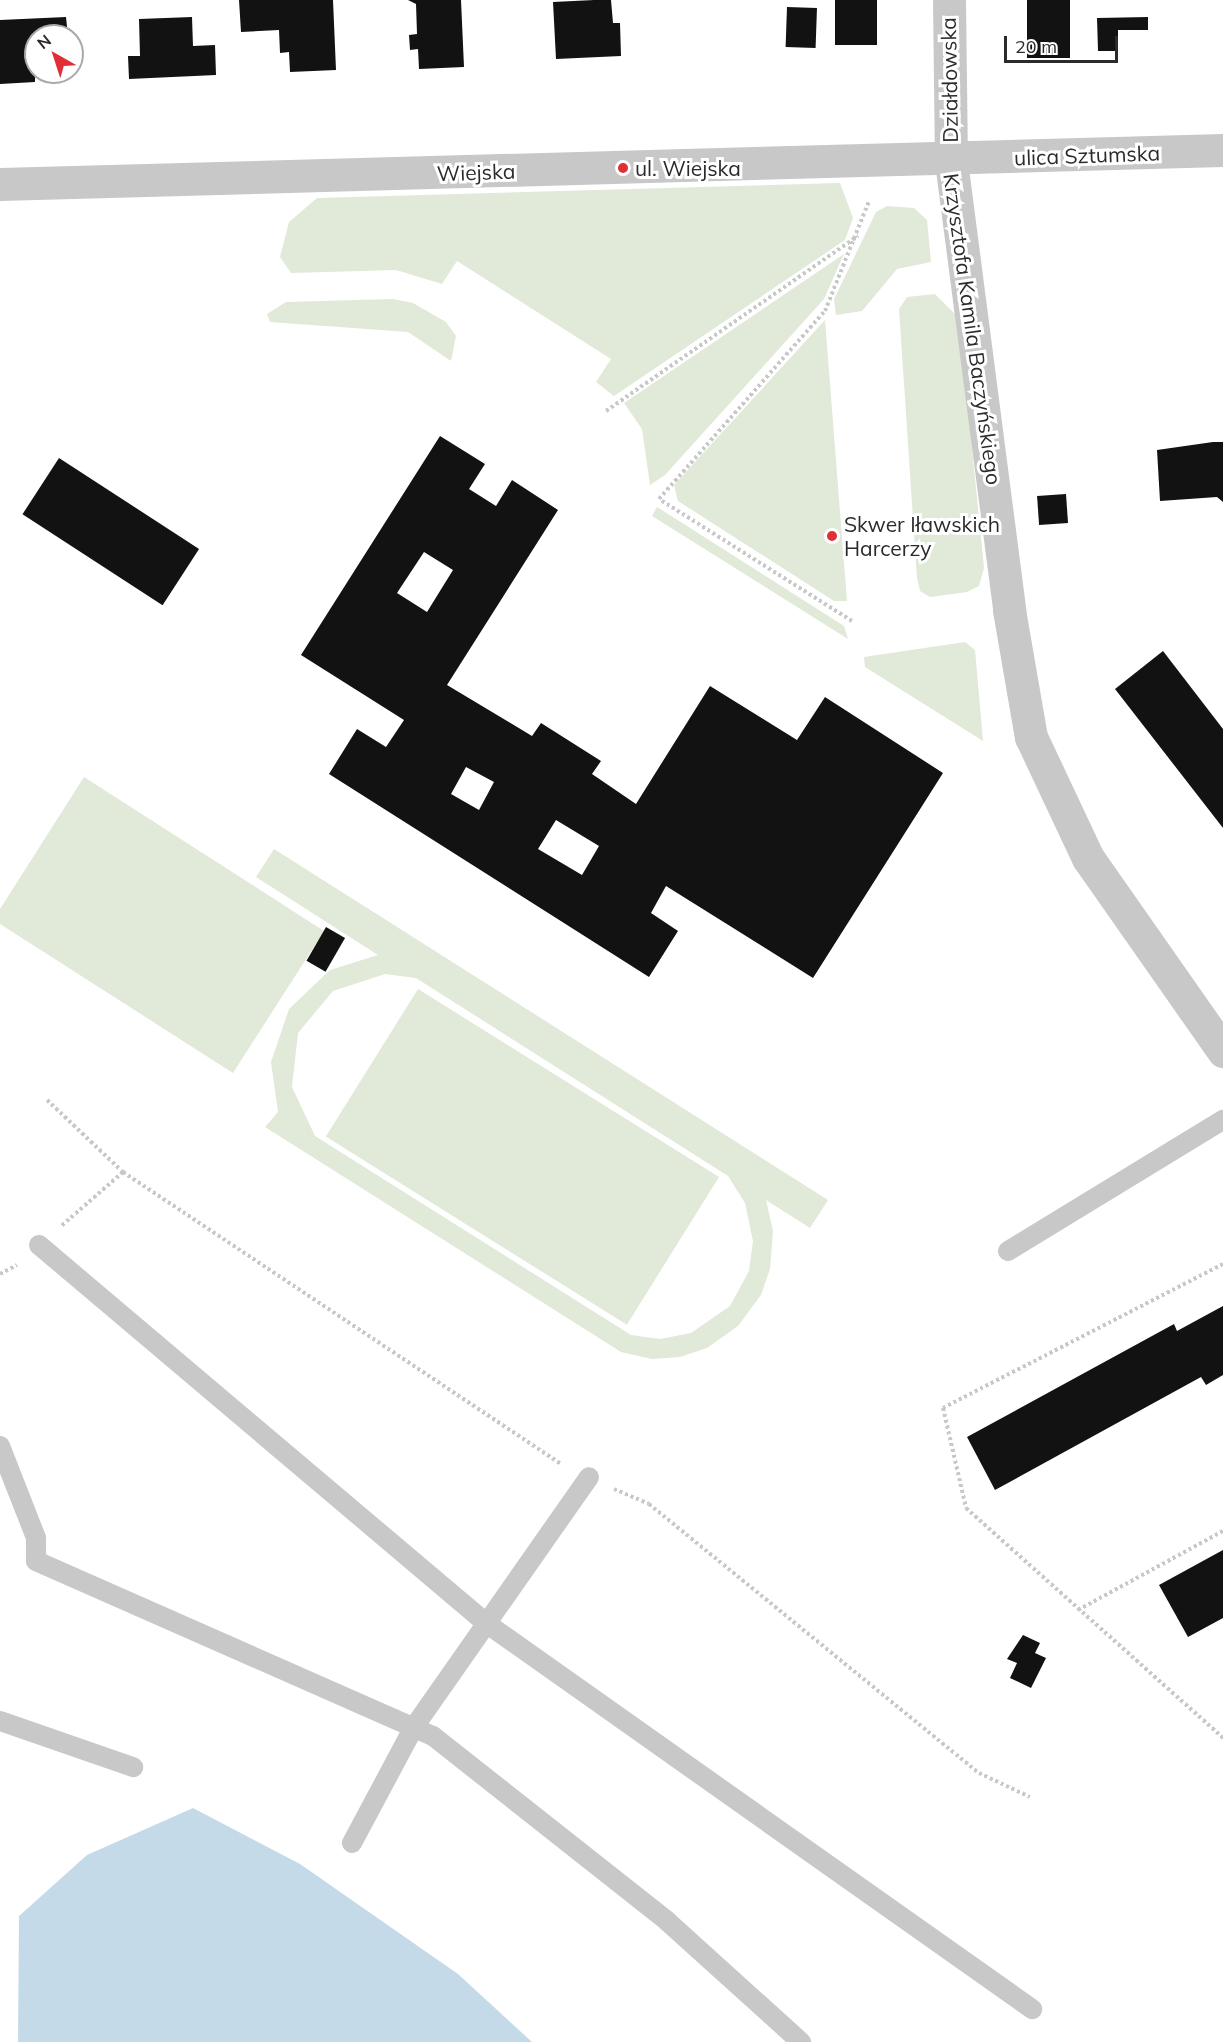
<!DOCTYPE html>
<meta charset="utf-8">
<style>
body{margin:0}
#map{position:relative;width:1223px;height:2042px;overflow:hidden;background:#fff;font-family:Mulish,sans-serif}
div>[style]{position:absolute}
.green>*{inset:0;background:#e1e9d9;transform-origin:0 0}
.water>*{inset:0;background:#c5dae9}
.building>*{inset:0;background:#121212;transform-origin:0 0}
.path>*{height:4px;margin-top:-2px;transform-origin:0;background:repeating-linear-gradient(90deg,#c8c8c8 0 3px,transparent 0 6px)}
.service>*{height:20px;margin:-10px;padding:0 10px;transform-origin:10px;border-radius:10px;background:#c8c8c8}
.minor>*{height:33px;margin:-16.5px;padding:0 16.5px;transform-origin:16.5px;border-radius:16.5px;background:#c8c8c8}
.tertiary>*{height:33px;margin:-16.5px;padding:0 16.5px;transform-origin:16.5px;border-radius:16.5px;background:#c8c8c8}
.dots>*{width:16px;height:16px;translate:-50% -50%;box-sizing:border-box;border:3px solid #fff;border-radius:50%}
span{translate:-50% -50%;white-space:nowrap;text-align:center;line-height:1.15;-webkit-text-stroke:6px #fff;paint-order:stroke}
.street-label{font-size:21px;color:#2b2b2b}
.poi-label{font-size:21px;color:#2b2b2b}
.left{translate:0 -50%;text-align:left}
.north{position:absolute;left:24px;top:24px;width:60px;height:60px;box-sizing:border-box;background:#fff;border:2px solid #aaa;border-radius:50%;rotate:321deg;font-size:16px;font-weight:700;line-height:24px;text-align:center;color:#2b2b2b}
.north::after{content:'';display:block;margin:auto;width:21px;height:27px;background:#e03036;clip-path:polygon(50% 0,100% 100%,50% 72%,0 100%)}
.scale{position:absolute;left:1004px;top:36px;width:114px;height:27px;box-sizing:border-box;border:3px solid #2b2b2b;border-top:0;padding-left:8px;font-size:18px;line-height:21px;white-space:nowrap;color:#2b2b2b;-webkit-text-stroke:4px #fff;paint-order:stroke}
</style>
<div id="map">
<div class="green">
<i style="clip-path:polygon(840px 183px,853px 218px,845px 240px,614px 396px,596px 382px,611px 359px,457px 261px,442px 284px,396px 270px,291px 273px,280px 257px,289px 222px,317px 198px)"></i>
<i style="clip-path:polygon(887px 206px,914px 208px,927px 220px,931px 262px,897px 269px,862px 311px,836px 315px,834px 299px,876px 212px)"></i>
<i style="clip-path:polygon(844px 254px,824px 299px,665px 475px,650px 485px,642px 429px,624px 403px)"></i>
<i style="clip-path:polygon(935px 294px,959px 318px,984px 568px,979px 586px,967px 592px,930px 597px,920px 591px,917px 578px,899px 309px,907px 297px)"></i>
<i style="clip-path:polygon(393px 299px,413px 303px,446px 322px,456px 336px,451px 361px,408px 332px,270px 322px,267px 314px,286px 302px)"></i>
<i style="clip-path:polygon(825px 320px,847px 601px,834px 601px,678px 501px,674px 485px)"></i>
<i style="clip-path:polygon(657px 507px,844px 626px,848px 639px,652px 516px)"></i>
<i style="clip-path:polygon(965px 642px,975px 650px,983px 741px,865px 667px,864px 657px)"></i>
<i style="clip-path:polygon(84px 777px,324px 931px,233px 1073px,0 924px,0 909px)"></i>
<i style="clip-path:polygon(evenodd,274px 849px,828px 1200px,810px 1228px,766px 1200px,773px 1231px,770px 1269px,761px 1295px,738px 1326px,707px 1348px,680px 1357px,652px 1359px,621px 1352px,265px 1127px,278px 1112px,271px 1062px,289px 1009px,330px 970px,378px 955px,256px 877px,274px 849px,385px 974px,416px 978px,728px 1176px,745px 1203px,753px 1241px,749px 1271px,730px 1306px,691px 1333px,660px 1339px,631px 1335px,315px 1136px,292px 1087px,298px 1033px,333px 991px,385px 974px)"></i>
<i style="left:418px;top:989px;width:355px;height:174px;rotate:32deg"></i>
</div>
<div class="water">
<i style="clip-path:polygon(193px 1808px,300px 1864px,458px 1974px,532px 2042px,18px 2042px,19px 1916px,87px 1855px)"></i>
</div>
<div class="building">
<i style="clip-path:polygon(239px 0,333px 0,336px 70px,290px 72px,289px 52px,280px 53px,279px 30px,241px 32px)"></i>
<i style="clip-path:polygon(408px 0,461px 0,464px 67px,419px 69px,418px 49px,410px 50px,409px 35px,417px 34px,416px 4px)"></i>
<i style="clip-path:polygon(594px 0,611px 0,613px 23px,620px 23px,621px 56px,556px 59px,553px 2px)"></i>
<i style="left:835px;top:0;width:42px;height:45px"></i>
<i style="left:1027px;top:0;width:43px;height:58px"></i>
<i style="left:787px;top:7px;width:30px;height:40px;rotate:2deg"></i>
<i style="clip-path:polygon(66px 17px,68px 36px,36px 36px,35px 82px,0 84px,0 20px)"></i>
<i style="clip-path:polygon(192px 17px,193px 46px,215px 45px,216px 75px,129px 79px,128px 56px,140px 56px,139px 19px)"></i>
<i style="clip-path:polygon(1148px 17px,1148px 30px,1118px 30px,1118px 51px,1098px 51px,1097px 18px)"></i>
<i style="clip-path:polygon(evenodd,440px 436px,485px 464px,469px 489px,496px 506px,512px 480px,558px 510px,447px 685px,532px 736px,541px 723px,601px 761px,592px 774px,636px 804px,710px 686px,797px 740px,825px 697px,943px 773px,813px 978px,666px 886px,651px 913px,678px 931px,649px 977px,329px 774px,357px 729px,386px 747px,404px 720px,301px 655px,440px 436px,424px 552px,453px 570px,427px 612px,397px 593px,424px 552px,440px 436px,466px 767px,494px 782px,479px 810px,451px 794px,466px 767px,440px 436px,556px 820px,599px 846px,582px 875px,538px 849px,556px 820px)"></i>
<i style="clip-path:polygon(1213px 442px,1223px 442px,1223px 502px,1217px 497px,1160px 501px,1157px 450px)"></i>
<i style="left:59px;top:458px;width:167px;height:67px;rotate:33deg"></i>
<i style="left:1066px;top:494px;width:29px;height:29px;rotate:86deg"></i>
<i style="clip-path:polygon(1163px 651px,1223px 729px,1223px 828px,1115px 689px)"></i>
<i style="left:326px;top:927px;width:22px;height:39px;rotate:30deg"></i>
<i style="clip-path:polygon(1223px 1306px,1223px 1375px,1206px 1385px,1201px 1377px,995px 1490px,967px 1437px,1174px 1324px,1177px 1331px)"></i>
<i style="clip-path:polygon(1223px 1550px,1223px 1618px,1188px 1637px,1159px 1585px)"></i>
<i style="clip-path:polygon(1023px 1635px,1040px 1643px,1035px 1653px,1046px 1658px,1031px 1688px,1010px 1678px,1017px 1663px,1007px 1659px)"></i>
</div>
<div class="path">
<i style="left:606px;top:411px;width:307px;rotate:-34.8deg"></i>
<i style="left:852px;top:621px;width:228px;rotate:-147.7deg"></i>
<i style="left:659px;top:499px;width:251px;rotate:-48.6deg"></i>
<i style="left:825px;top:311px;width:118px;rotate:-68.2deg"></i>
<i style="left:47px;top:1100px;width:105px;rotate:43.5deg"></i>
<i style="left:123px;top:1172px;width:82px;rotate:138.9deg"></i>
<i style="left:123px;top:1172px;width:526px;rotate:33.69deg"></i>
<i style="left:1223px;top:1264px;width:315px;rotate:152.8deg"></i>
<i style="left:943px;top:1408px;width:103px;rotate:77deg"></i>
<i style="left:966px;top:1508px;width:345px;rotate:41.8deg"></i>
<i style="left:0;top:1274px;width:19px;rotate:-28deg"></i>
<i style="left:614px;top:1489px;width:38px;rotate:23deg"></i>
<i style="left:649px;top:1504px;width:426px;rotate:39.2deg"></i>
<i style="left:979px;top:1773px;width:56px;rotate:25.2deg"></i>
<i style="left:1078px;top:1610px;width:165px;rotate:-28.6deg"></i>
</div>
<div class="service">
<i style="left:39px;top:1245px;width:585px;rotate:40.22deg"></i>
<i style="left:486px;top:1623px;width:669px;rotate:35.26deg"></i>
<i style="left:1008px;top:1251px;width:252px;rotate:-31.4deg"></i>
<i style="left:0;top:1446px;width:99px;rotate:68.6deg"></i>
<i style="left:36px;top:1538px;width:23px;rotate:90deg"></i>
<i style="left:36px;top:1561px;width:434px;rotate:23.8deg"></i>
<i style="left:433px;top:1736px;width:298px;rotate:38.3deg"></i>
<i style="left:667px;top:1921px;width:181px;rotate:42.1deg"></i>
<i style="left:0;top:1721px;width:141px;rotate:19.1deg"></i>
<i style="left:352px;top:1843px;width:132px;rotate:-61.9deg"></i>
<i style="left:414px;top:1727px;width:305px;rotate:-55deg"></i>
</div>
<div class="minor">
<i style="left:949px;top:0;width:161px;rotate:89.3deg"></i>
<i style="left:951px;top:161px;width:453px;rotate:82.6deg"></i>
<i style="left:1009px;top:610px;width:129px;rotate:80.2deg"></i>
<i style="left:1031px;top:737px;width:134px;rotate:64.8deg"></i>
<i style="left:1088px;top:858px;width:236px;rotate:55deg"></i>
</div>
<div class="tertiary">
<i style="left:0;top:184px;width:1223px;rotate:-1.59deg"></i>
</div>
<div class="dots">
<i style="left:623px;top:168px;background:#e03036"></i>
<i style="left:832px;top:536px;background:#e03036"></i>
</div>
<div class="street-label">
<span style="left:949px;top:80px;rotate:-91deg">Działdowska</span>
<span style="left:1087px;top:155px;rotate:-2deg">ulica Sztumska</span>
<span style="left:476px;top:172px;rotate:-2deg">Wiejska</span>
<span style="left:973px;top:329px;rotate:82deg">Krzysztofa Kamila Baczyńskiego</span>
</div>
<div class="poi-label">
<span class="left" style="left:635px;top:168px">ul. Wiejska</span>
<span class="left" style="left:844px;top:536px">Skwer Iławskich<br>Harcerzy</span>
</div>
<div class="north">N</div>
<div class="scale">20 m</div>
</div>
